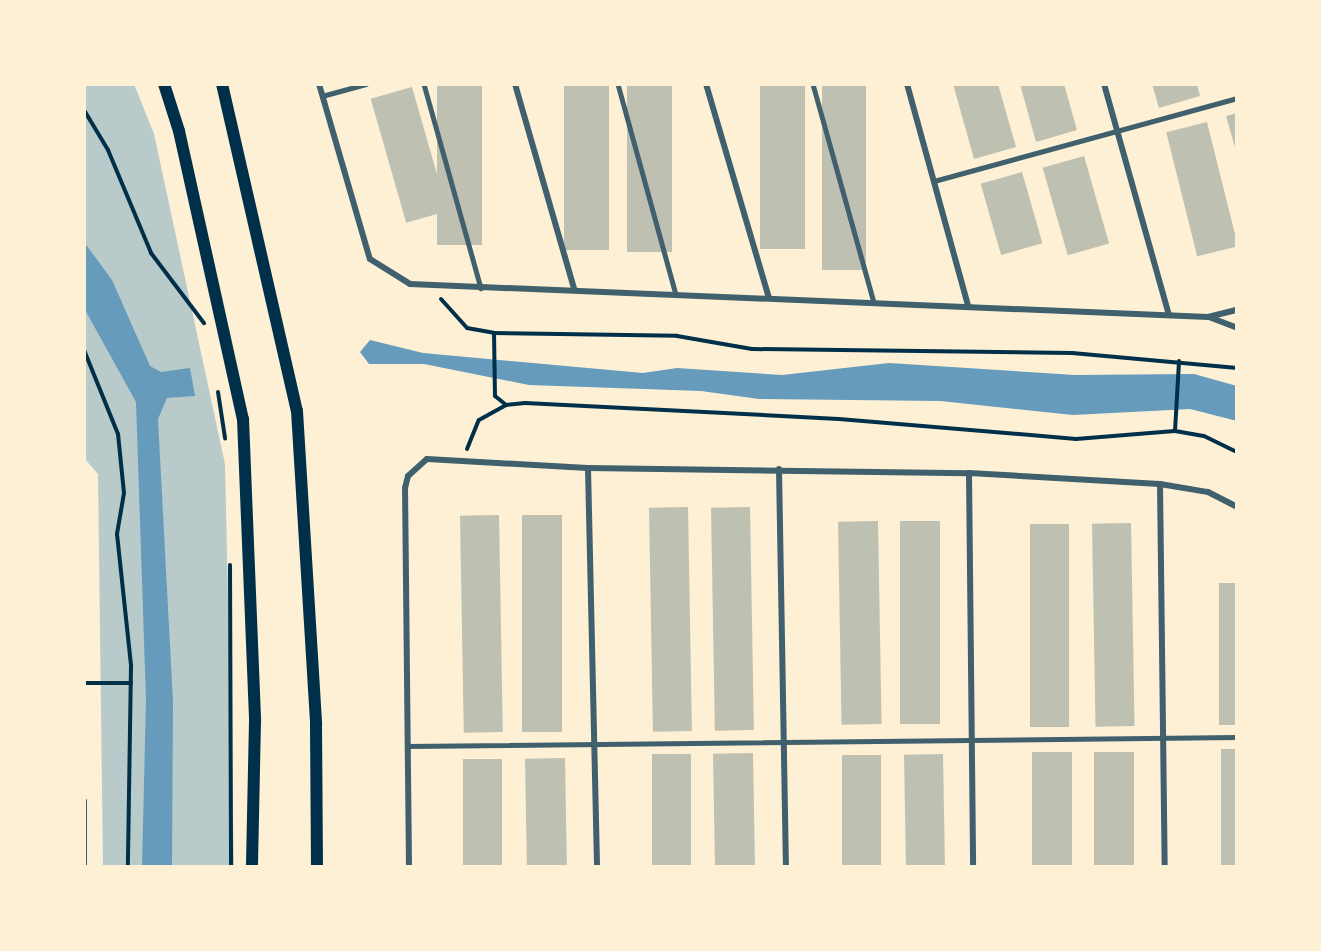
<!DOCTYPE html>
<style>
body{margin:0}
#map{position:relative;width:1321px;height:951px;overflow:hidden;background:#fdf0d5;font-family:Inter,sans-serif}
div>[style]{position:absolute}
.green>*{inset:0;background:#b9caca}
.water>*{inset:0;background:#669bbc}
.building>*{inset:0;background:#bec0b2;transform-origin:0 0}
.path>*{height:4px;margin:-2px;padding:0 2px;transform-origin:2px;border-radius:2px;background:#003049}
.service>*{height:4.5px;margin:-2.25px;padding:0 2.25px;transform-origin:2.25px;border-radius:2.25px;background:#3f606c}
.minor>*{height:6px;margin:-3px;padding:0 3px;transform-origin:3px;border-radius:3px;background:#3f606c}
.secondary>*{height:12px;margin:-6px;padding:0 6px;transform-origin:6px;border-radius:6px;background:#003049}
span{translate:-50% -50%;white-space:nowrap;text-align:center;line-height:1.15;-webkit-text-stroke:6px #fdf0d5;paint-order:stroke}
.frame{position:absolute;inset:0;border:86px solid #fdf0d5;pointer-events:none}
</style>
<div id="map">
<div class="green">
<i style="clip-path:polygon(84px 84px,134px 84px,154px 134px,225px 464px,234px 867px,103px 867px,98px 474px,84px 458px)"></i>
</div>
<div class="water">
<i style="clip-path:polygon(84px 242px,112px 280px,150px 366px,161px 372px,190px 368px,195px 396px,167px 398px,158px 419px,173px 702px,172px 867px,142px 867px,146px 700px,136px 402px,84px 308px)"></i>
<i style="clip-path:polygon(370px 340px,423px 353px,643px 373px,677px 368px,782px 375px,889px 363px,1075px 375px,1194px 374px,1237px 386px,1237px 421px,1190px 409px,1073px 415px,940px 401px,759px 399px,701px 391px,529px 385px,424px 364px,369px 364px,360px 352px)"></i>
</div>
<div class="building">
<i style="left:437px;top:84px;width:45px;height:161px"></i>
<i style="left:564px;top:84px;width:45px;height:166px"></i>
<i style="left:627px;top:84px;width:45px;height:168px"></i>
<i style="left:760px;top:84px;width:45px;height:165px"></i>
<i style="left:822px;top:84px;width:44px;height:186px"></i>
<i style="clip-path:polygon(953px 84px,998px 84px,1016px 147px,974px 159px)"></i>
<i style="clip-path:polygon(1020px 84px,1064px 84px,1077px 130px,1036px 142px)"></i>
<i style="clip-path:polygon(1152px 84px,1197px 84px,1200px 96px,1159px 108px)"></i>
<i style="left:412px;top:87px;width:129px;height:43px;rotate:74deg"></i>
<i style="clip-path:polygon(1237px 113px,1237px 151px,1236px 151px,1226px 116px)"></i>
<i style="left:1207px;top:122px;width:128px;height:42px;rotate:76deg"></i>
<i style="left:1084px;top:156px;width:91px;height:43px;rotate:74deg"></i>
<i style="left:1022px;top:172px;width:74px;height:43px;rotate:74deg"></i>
<i style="left:688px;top:507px;width:224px;height:39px;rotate:89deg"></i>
<i style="left:750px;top:507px;width:223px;height:39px;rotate:89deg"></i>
<i style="left:499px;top:515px;width:217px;height:39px;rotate:89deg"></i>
<i style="left:522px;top:515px;width:40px;height:217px"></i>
<i style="left:878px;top:521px;width:203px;height:40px;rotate:89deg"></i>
<i style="left:900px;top:521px;width:40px;height:203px"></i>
<i style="left:1131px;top:523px;width:203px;height:39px;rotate:89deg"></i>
<i style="left:1030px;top:524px;width:39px;height:203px"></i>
<i style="left:1219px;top:583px;width:18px;height:142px"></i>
<i style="left:1221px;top:749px;width:16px;height:118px"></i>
<i style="left:1072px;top:752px;width:115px;height:40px;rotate:90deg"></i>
<i style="left:1094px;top:752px;width:40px;height:115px"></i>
<i style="left:753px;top:753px;width:114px;height:40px;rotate:89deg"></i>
<i style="left:652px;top:754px;width:39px;height:113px"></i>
<i style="left:943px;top:754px;width:113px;height:39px;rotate:89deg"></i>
<i style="left:842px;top:755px;width:39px;height:112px"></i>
<i style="left:565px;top:758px;width:109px;height:40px;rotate:89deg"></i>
<i style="left:463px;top:759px;width:39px;height:108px"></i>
</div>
<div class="path">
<i style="left:84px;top:110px;width:47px;rotate:59deg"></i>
<i style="left:108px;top:150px;width:112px;rotate:67.3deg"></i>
<i style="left:151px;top:253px;width:88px;rotate:52.9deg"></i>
<i style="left:441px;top:299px;width:39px;rotate:48deg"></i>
<i style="left:467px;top:328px;width:27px;rotate:10deg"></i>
<i style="left:494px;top:333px;width:183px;rotate:0.9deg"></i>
<i style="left:677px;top:336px;width:76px;rotate:9.8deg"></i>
<i style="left:752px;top:349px;width:320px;rotate:0.7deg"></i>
<i style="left:1072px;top:353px;width:166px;rotate:5.2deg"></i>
<i style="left:494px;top:333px;width:63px;rotate:89.1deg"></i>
<i style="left:495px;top:396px;width:14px;rotate:39deg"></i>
<i style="left:84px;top:350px;width:91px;rotate:68deg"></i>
<i style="left:118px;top:434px;width:59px;rotate:84.2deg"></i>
<i style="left:124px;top:493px;width:42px;rotate:99.7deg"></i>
<i style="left:117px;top:534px;width:133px;rotate:83.9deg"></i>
<i style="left:131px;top:666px;width:201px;rotate:90.9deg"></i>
<i style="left:218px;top:392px;width:47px;rotate:81.3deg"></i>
<i style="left:1175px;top:431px;width:70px;rotate:-86.7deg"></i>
<i style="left:467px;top:449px;width:31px;rotate:-68deg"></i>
<i style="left:479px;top:420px;width:31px;rotate:-29deg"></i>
<i style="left:506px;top:405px;width:19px;rotate:-6deg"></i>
<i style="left:525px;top:403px;width:314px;rotate:2.9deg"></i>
<i style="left:839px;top:419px;width:238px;rotate:4.8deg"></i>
<i style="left:1076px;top:439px;width:99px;rotate:-4.6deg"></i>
<i style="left:1175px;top:431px;width:29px;rotate:10deg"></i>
<i style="left:1204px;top:436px;width:37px;rotate:26deg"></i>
<i style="left:230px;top:565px;width:302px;rotate:89.8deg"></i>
<i style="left:84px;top:683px;width:47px"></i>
</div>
<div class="service">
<i style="left:424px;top:84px;width:212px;rotate:74.4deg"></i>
<i style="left:618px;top:84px;width:218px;rotate:74.6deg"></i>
<i style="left:813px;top:84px;width:226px;rotate:74.4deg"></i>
<i style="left:322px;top:96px;width:46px;rotate:-15.3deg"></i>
<i style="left:934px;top:181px;width:314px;rotate:-15.3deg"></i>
<i style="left:407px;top:746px;width:830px;rotate:-0.62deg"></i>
</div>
<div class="minor">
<i style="left:319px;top:84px;width:182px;rotate:73.8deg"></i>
<i style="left:370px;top:259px;width:47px;rotate:32deg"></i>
<i style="left:410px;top:284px;width:799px;rotate:2.37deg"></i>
<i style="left:1208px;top:317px;width:30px;rotate:-14deg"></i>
<i style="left:515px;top:84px;width:213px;rotate:73.9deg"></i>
<i style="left:706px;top:84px;width:223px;rotate:73.6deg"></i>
<i style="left:907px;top:84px;width:229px;rotate:74.6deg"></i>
<i style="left:1104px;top:84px;width:240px;rotate:74.3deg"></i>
<i style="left:1209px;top:317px;width:30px;rotate:21deg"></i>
<i style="left:588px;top:468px;width:399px;rotate:88.7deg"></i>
<i style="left:779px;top:469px;width:398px;rotate:89deg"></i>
<i style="left:969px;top:473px;width:394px;rotate:89.4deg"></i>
<i style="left:1160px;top:484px;width:383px;rotate:89.3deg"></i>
<i style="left:84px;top:801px;width:66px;rotate:90deg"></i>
<i style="left:409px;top:867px;width:379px;rotate:-90.6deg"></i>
<i style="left:405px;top:488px;width:12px;rotate:-76deg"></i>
<i style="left:408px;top:476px;width:25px;rotate:-42deg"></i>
<i style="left:427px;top:459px;width:161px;rotate:3.2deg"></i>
<i style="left:588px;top:468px;width:381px;rotate:0.8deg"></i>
<i style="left:969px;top:473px;width:191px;rotate:3.3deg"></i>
<i style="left:1160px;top:484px;width:49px;rotate:9.5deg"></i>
<i style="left:1208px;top:492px;width:33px;rotate:27deg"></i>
</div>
<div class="secondary">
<i style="left:164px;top:84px;width:49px;rotate:72.3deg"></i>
<i style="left:179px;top:131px;width:295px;rotate:77.5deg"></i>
<i style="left:243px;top:419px;width:302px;rotate:87.7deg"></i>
<i style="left:255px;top:721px;width:146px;rotate:91.2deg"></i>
<i style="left:222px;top:84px;width:335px;rotate:77.1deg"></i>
<i style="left:297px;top:411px;width:314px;rotate:86.5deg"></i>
<i style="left:316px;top:724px;width:143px;rotate:89.6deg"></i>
</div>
<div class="frame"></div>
</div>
